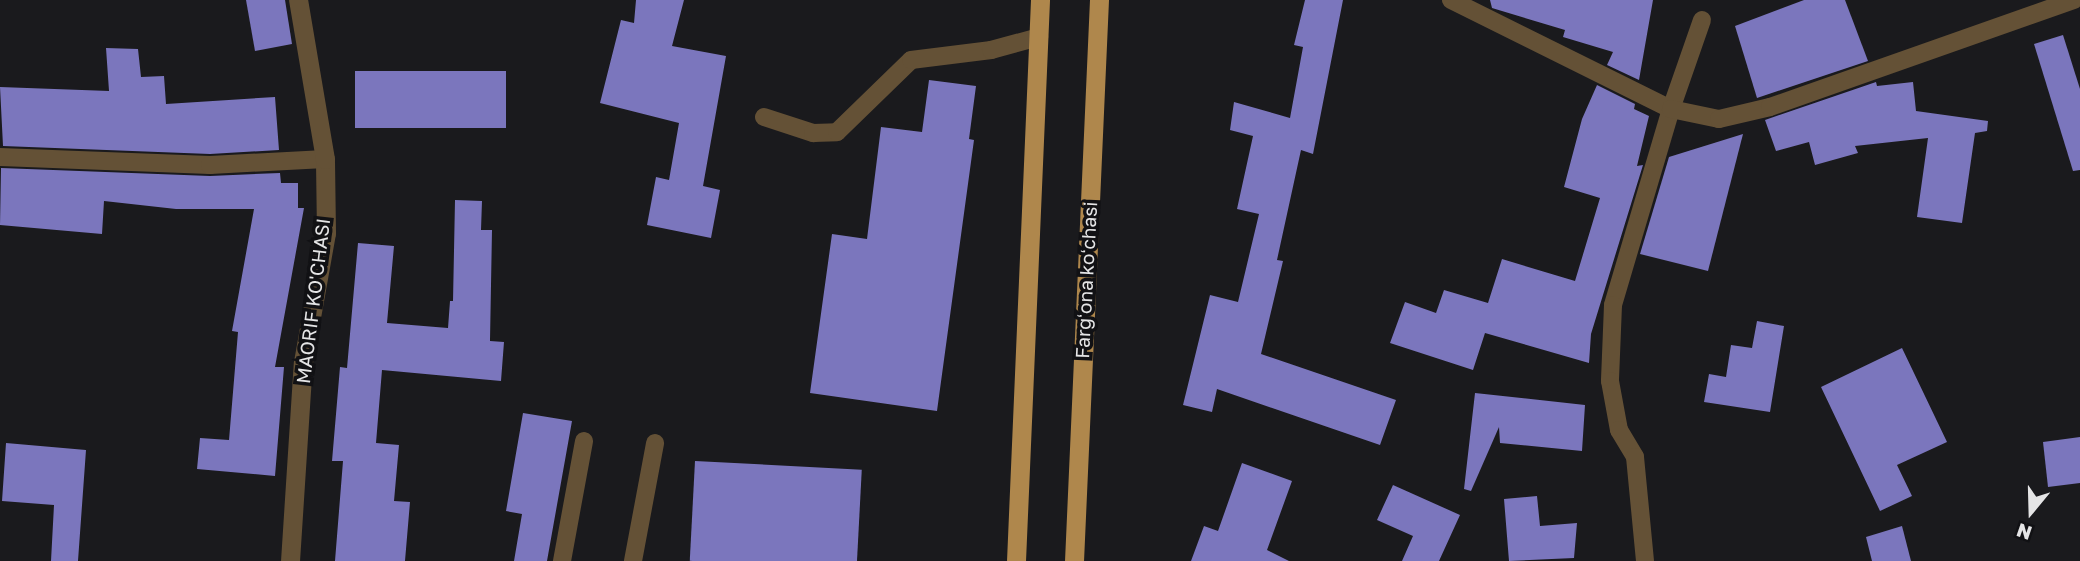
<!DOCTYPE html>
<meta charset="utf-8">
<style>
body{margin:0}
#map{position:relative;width:2080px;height:561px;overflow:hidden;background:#1a1a1d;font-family:"Golos Text",sans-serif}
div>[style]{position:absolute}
.building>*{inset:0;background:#7b76bd;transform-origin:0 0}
.service>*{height:18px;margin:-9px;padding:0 9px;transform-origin:9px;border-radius:9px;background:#645136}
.minor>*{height:19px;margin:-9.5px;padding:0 9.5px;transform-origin:9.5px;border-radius:9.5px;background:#645136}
.primary>*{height:19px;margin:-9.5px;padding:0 9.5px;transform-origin:9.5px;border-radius:9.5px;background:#af874c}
span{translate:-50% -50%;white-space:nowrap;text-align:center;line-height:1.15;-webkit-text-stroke:7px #111114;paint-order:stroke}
.street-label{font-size:19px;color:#e5e5e6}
.north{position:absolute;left:1996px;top:477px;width:70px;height:70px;-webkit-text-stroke:5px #111114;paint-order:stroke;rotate:199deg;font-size:19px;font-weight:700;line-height:28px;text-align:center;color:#e5e5e6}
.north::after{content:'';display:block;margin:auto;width:24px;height:32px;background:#e5e5e6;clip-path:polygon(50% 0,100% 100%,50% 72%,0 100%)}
</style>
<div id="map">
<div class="building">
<i style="clip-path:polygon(246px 0,285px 0,292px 44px,255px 51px)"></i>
<i style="clip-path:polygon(636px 0,684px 0,672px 46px,726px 56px,703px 186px,720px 190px,711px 238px,647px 225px,656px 177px,669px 180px,679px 123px,600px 103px,621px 20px,634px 23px)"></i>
<i style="clip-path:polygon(1305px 0,1343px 0,1313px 154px,1301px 150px,1277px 260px,1283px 261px,1261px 354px,1396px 400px,1380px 445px,1217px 389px,1212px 412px,1183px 405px,1210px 295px,1238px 302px,1259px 214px,1237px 209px,1253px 136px,1230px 130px,1234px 102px,1290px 118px,1303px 47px,1294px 45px)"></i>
<i style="clip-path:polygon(1490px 0,1653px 0,1639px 80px,1607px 65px,1613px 52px,1563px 37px,1565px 30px,1492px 8px)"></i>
<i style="clip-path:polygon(1804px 0,1845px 0,1868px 61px,1757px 98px,1735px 26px)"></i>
<i style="clip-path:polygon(2063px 35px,2080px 89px,2080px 170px,2073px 171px,2034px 44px)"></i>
<i style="clip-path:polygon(106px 48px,138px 49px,141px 77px,164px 76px,166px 104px,275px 97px,279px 150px,210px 154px,3px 146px,0 87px,109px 91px)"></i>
<i style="left:355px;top:71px;width:151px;height:57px"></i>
<i style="clip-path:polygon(929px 80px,976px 86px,969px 139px,974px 140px,937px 411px,810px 393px,832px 234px,867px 239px,881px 127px,922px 132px)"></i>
<i style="clip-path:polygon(1876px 82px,1877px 86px,1913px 82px,1916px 111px,1988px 121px,1987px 131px,1975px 133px,1962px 223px,1917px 217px,1928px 138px,1855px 146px,1858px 153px,1815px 165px,1809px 142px,1776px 151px,1765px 120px)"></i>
<i style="clip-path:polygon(1597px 85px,1635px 104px,1634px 109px,1649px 116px,1637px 166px,1643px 165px,1591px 334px,1589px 363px,1485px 333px,1473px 370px,1390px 343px,1405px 302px,1436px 313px,1444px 290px,1488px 303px,1502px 259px,1575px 281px,1600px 198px,1564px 187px,1582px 119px)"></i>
<i style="clip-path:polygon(1743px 134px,1708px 271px,1640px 254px,1669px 157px)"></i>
<i style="clip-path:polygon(1px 168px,210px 176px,280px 173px,281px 183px,298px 183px,298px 208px,304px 208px,275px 367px,284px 367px,275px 476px,197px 469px,200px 438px,229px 440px,238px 332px,232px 331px,254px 209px,176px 209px,104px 201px,102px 234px,0 225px)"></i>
<i style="clip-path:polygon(455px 200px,482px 201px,481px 230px,492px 230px,490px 341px,504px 342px,501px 381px,382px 370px,376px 443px,399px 445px,394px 501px,410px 502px,405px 561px,335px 561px,343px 461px,332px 461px,340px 367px,347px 368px,358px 243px,394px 246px,387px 323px,448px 328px,450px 301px,453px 301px)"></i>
<i style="clip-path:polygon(1757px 321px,1784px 326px,1770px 412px,1704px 402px,1709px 374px,1726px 377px,1731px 345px,1752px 348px)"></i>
<i style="clip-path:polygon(1902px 348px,1947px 442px,1897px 465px,1912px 496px,1880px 511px,1821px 387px)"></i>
<i style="clip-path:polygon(1475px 393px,1585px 405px,1582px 451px,1500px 443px,1499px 427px,1471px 491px,1464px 489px)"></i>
<i style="clip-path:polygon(523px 413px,572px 421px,547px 561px,514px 561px,522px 514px,506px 511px)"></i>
<i style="clip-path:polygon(2080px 437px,2080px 483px,2048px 487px,2043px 442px)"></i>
<i style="clip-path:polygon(6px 443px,86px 450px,78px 561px,51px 561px,54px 505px,2px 501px)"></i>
<i style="left:695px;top:461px;width:167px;height:100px;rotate:3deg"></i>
<i style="clip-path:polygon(1242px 463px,1292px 481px,1267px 550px,1289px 561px,1191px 561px,1204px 526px,1218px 531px)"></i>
<i style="clip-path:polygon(1393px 485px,1460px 515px,1439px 561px,1402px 561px,1413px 536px,1377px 520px)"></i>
<i style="clip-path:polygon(1537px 496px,1540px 526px,1577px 523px,1574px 558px,1509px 561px,1504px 499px)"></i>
<i style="clip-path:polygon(1902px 526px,1911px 561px,1872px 561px,1866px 537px)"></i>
</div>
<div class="service">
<i style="left:1451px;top:0;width:246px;rotate:26.4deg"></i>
<i style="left:1671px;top:109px;width:204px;rotate:106.5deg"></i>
<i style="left:1613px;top:305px;width:76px;rotate:92.3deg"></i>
<i style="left:1610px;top:381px;width:50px;rotate:79.6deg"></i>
<i style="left:1619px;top:430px;width:31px;rotate:59deg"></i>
<i style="left:1635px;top:457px;width:104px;rotate:84.5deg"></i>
<i style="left:1702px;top:20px;width:94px;rotate:109.2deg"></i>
<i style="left:1671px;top:109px;width:49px;rotate:11.8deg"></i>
<i style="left:1719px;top:119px;width:52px;rotate:-13.2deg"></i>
<i style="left:1770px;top:107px;width:322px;rotate:-19.4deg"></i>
<i style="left:764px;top:117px;width:52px;rotate:18.1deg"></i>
<i style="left:813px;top:133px;width:24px;rotate:-2deg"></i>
<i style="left:837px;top:132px;width:103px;rotate:-44.2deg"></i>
<i style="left:911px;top:60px;width:81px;rotate:-7.1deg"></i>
<i style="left:991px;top:50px;width:50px;rotate:-15.2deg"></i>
<i style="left:0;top:157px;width:210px;rotate:2.2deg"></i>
<i style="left:210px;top:165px;width:115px;rotate:-3deg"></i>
<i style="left:562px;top:561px;width:122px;rotate:-79.6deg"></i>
<i style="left:633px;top:561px;width:120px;rotate:-79.4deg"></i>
</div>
<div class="minor">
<i style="left:290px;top:561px;width:199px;rotate:-86.3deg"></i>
<i style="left:303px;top:362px;width:131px;rotate:-79.9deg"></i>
<i style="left:326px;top:233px;width:74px;rotate:-90.8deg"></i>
<i style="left:325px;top:159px;width:161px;rotate:-99.6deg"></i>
</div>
<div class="primary">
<i style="left:1016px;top:561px;width:562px;rotate:-87.55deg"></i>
<i style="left:1074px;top:561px;width:562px;rotate:-87.45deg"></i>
</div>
<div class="street-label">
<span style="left:1086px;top:280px;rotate:-87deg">Fargʻona koʻchasi</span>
<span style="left:313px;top:301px;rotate:-83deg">MAORIF KO'CHASI</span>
</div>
<div class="north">N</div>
</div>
